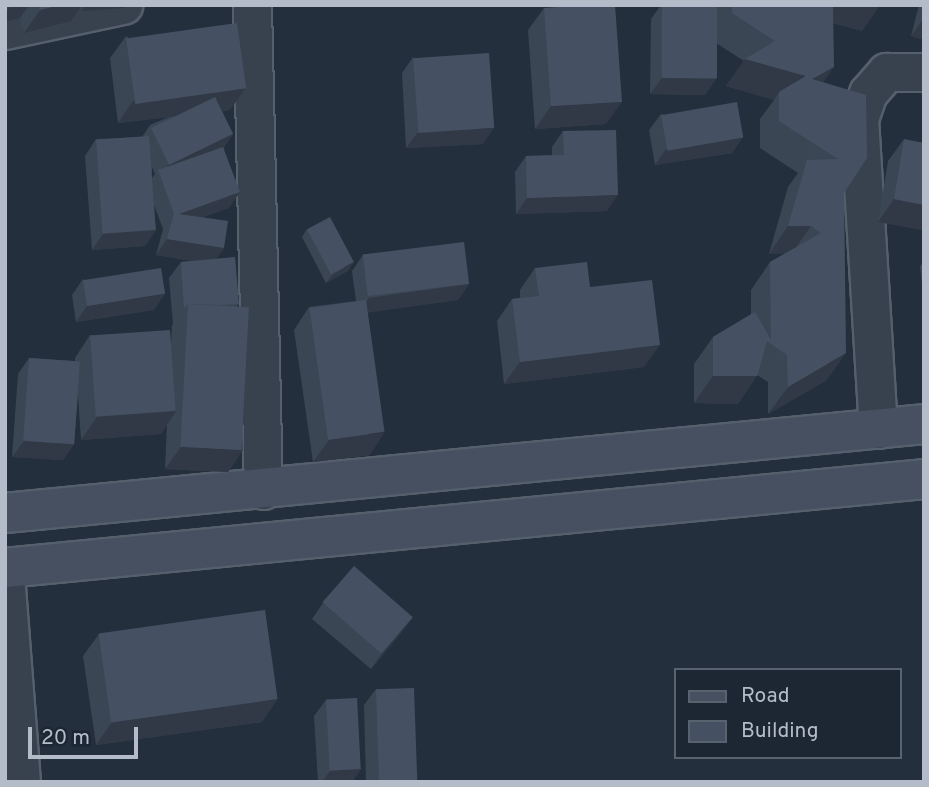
<!DOCTYPE html>
<style>
body{margin:0}
#map{position:relative;width:929px;height:787px;overflow:hidden;background:#242f3e;font-family:Overpass,sans-serif}
div>[style]{position:absolute}
.roads{filter:drop-shadow(2px 0 #565f6c) drop-shadow(-2px 0 #565f6c) drop-shadow(0 2px #565f6c) drop-shadow(0 -2px #565f6c)}
.minor>*{height:37px;margin:-18.5px;padding:0 18.5px;transform-origin:18.5px;border-radius:18.5px;background:#38414e}
.secondary>*{height:38px;margin:-19px;padding:0 19px;transform-origin:19px;border-radius:19px;background:#465061}
.wall>*{inset:0;background:#3b4654}
.shaded-wall>*{inset:0;background:#303945}
.building>*{inset:0;background:#455162;transform-origin:0 0}
span{translate:-50% -50%;white-space:nowrap;text-align:center;line-height:1.15;-webkit-text-stroke:5px #1d2633;paint-order:stroke}
.frame{position:absolute;inset:0;border:7px solid #b4bcc9;pointer-events:none}
.legend{position:absolute;left:674px;top:668px;width:228px;height:91px;box-sizing:border-box;background:#1d2633;border:2px solid #59626f;margin:0;padding:9px 12px;list-style:none;font-size:21px;color:#b4bcc9}
.legend li{display:flex;align-items:center;gap:14px;height:35px}
.legend b{width:35px;border:2px solid #59626f}
.scale{position:absolute;left:28px;top:727px;width:110px;height:32px;box-sizing:border-box;border:4px solid #b4bcc9;border-top:0;padding-left:9px;font-size:21px;line-height:24px;white-space:nowrap;color:#b4bcc9;-webkit-text-stroke:5px #1d2633;paint-order:stroke}
</style>
<div id="map">
<div class="roads">
<div class="minor">
<i style="left:252px;top:5px;width:485px;rotate:88.7deg"></i>
<i style="left:5px;top:30px;width:121px;rotate:-12deg"></i>
<i style="left:878px;top:429px;width:311px;rotate:-93.5deg"></i>
<i style="left:859px;top:119px;width:28px;rotate:-71deg"></i>
<i style="left:868px;top:93px;width:28px;rotate:-49deg"></i>
<i style="left:886px;top:72px;width:38px"></i>
<i style="left:5px;top:574px;width:209px;rotate:85.6deg"></i>
</div>
<div class="secondary">
<i style="left:5px;top:513px;width:923px;rotate:-5.53deg"></i>
<i style="left:5px;top:568px;width:923px;rotate:-5.53deg"></i>
</div>
</div>
<div class="wall">
<i style="clip-path:polygon(5px 5px,82px 5px,71px 21px,24px 33px,20px 18px,5px 22px)"></i>
<i style="clip-path:polygon(661px 5px,880px 5px,862px 31px,833px 23px,823px 82px,844px 193px,827px 380px,768px 414px,768px 382px,757px 375px,738px 404px,694px 403px,694px 364px,713px 337px,751px 314px,751px 290px,770px 262px,786px 253px,769px 254px,788px 187px,798px 173px,760px 148px,760px 119px,774px 100px,726px 86px,744px 61px,716px 43px,716px 79px,705px 95px,650px 94px,651px 19px)"></i>
<i style="clip-path:polygon(919px 5px,924px 5px,924px 40px,911px 36px)"></i>
<i style="clip-path:polygon(544px 8px,606px 124px,535px 129px,528px 30px)"></i>
<i style="clip-path:polygon(evenodd,126px 36px,230px 110px,222px 111px,233px 134px,224px 147px,229px 208px,203px 217px,224px 248px,216px 259px,239px 304px,237px 306px,243px 450px,228px 472px,165px 469px,167px 425px,161px 434px,81px 440px,78px 395px,74px 444px,63px 460px,12px 457px,18px 374px,29px 358px,75px 361px,75px 358px,90px 335px,171px 343px,172px 326px,173px 324px,169px 278px,181px 262px,193px 261px,156px 255px,163px 229px,154px 205px,156px 230px,145px 246px,92px 250px,85px 156px,96px 139px,142px 137px,150px 125px,169px 117px,118px 123px,110px 58px,126px 36px,152px 167px,155px 174px,152px 178px,152px 167px)"></i>
<i style="clip-path:polygon(413px 57px,483px 144px,406px 148px,402px 73px)"></i>
<i style="clip-path:polygon(661px 114px,743px 137px,732px 153px,655px 165px,649px 130px)"></i>
<i style="clip-path:polygon(563px 131px,607px 211px,516px 214px,515px 172px,526px 156px,552px 155px,552px 147px)"></i>
<i style="clip-path:polygon(904px 139px,924px 230px,878px 222px,888px 161px)"></i>
<i style="clip-path:polygon(307px 229px,348px 271px,326px 283px,302px 237px)"></i>
<i style="clip-path:polygon(363px 255px,469px 284px,458px 300px,368px 312px,370px 455px,313px 462px,294px 330px,309px 307px,356px 301px,352px 271px)"></i>
<i style="clip-path:polygon(924px 262px,924px 301px,920px 266px)"></i>
<i style="clip-path:polygon(535px 268px,590px 287px,644px 367px,504px 384px,497px 321px,512px 299px,520px 298px,520px 290px)"></i>
<i style="clip-path:polygon(83px 279px,154px 310px,76px 322px,72px 295px)"></i>
<i style="clip-path:polygon(323px 603px,401px 633px,371px 669px,312px 619px)"></i>
<i style="clip-path:polygon(99px 634px,262px 722px,96px 745px,83px 656px)"></i>
<i style="clip-path:polygon(376px 689px,417px 782px,366px 782px,364px 705px)"></i>
<i style="clip-path:polygon(326px 700px,361px 769px,352px 782px,318px 782px,314px 716px)"></i>
</div>
<div class="shaded-wall">
<i style="clip-path:polygon(11px 5px,29px 5px,20px 18px,5px 22px,5px 13px)"></i>
<i style="clip-path:polygon(60px 5px,82px 5px,71px 21px,24px 33px,40px 10px)"></i>
<i style="clip-path:polygon(86px 5px,127px 5px,125px 8px,82px 11px)"></i>
<i style="clip-path:polygon(822px 5px,880px 5px,862px 31px,814px 17px)"></i>
<i style="clip-path:polygon(924px 18px,924px 40px,911px 36px)"></i>
<i style="clip-path:polygon(745px 59px,806px 76px,779px 92px,774px 100px,726px 86px)"></i>
<i style="clip-path:polygon(834px 67px,815px 94px,812px 79px)"></i>
<i style="clip-path:polygon(662px 78px,716px 79px,705px 95px,650px 94px)"></i>
<i style="clip-path:polygon(246px 88px,230px 110px,118px 123px,133px 101px)"></i>
<i style="clip-path:polygon(622px 102px,606px 124px,535px 129px,551px 106px)"></i>
<i style="clip-path:polygon(494px 128px,483px 144px,406px 148px,418px 132px)"></i>
<i style="clip-path:polygon(233px 134px,222px 150px,161px 176px,169px 164px)"></i>
<i style="clip-path:polygon(743px 137px,732px 153px,655px 165px,666px 149px)"></i>
<i style="clip-path:polygon(240px 192px,229px 208px,170px 229px,179px 214px)"></i>
<i style="clip-path:polygon(618px 195px,607px 211px,516px 214px,527px 198px)"></i>
<i style="clip-path:polygon(894px 199px,924px 205px,924px 230px,878px 222px)"></i>
<i style="clip-path:polygon(788px 226px,811px 226px,792px 253px,769px 254px)"></i>
<i style="clip-path:polygon(156px 230px,145px 246px,92px 250px,103px 234px)"></i>
<i style="clip-path:polygon(167px 239px,224px 248px,213px 264px,156px 255px)"></i>
<i style="clip-path:polygon(354px 262px,348px 271px,326px 283px,332px 275px)"></i>
<i style="clip-path:polygon(469px 284px,458px 300px,358px 314px,369px 298px)"></i>
<i style="clip-path:polygon(165px 294px,154px 310px,76px 322px,87px 306px)"></i>
<i style="clip-path:polygon(660px 345px,644px 367px,504px 384px,520px 362px)"></i>
<i style="clip-path:polygon(846px 353px,827px 380px,768px 414px,788px 387px)"></i>
<i style="clip-path:polygon(713px 376px,757px 376px,738px 404px,694px 403px)"></i>
<i style="clip-path:polygon(176px 411px,161px 434px,81px 440px,97px 417px)"></i>
<i style="clip-path:polygon(385px 432px,370px 455px,313px 462px,329px 440px)"></i>
<i style="clip-path:polygon(24px 441px,74px 444px,63px 460px,12px 457px)"></i>
<i style="clip-path:polygon(181px 447px,243px 450px,228px 472px,165px 469px)"></i>
<i style="clip-path:polygon(413px 617px,401px 633px,371px 669px,382px 653px)"></i>
<i style="clip-path:polygon(278px 699px,262px 722px,96px 745px,112px 722px)"></i>
<i style="clip-path:polygon(361px 769px,352px 782px,322px 782px,330px 771px)"></i>
</div>
<div class="building">
<i style="clip-path:polygon(39px 5px,60px 5px,40px 10px)"></i>
<i style="clip-path:polygon(587px 5px,615px 5px,622px 102px,551px 106px,544px 8px)"></i>
<i style="left:662px;top:5px;width:55px;height:73px"></i>
<i style="clip-path:polygon(732px 5px,833px 5px,834px 67px,812px 79px,866px 95px,867px 158px,844px 193px,846px 353px,788px 387px,787px 355px,767px 341px,757px 376px,713px 376px,713px 337px,755px 312px,771px 340px,770px 262px,821px 233px,811px 226px,788px 226px,807px 160px,838px 159px,779px 121px,779px 92px,806px 76px,745px 59px,775px 41px,732px 13px)"></i>
<i style="left:237px;top:23px;width:66px;height:112px;rotate:82deg"></i>
<i style="left:489px;top:53px;width:75px;height:76px;rotate:86deg"></i>
<i style="left:215px;top:97px;width:41px;height:71px;rotate:64deg"></i>
<i style="left:737px;top:102px;width:36px;height:77px;rotate:80deg"></i>
<i style="clip-path:polygon(616px 130px,618px 195px,527px 198px,526px 156px,564px 155px,563px 131px)"></i>
<i style="left:149px;top:136px;width:94px;height:53px;rotate:86deg"></i>
<i style="clip-path:polygon(904px 139px,924px 143px,924px 205px,894px 199px)"></i>
<i style="clip-path:polygon(223px 147px,240px 192px,179px 214px,228px 221px,224px 248px,167px 239px,174px 213px,158px 170px)"></i>
<i style="left:330px;top:217px;width:51px;height:26px;rotate:62deg"></i>
<i style="left:464px;top:242px;width:42px;height:102px;rotate:83deg"></i>
<i style="clip-path:polygon(235px 257px,239px 304px,219px 305px,188px 304px,184px 308px,181px 262px)"></i>
<i style="clip-path:polygon(587px 262px,590px 287px,652px 280px,660px 345px,520px 362px,512px 299px,539px 296px,535px 268px)"></i>
<i style="left:161px;top:268px;width:26px;height:79px;rotate:81deg"></i>
<i style="left:366px;top:300px;width:133px;height:57px;rotate:82deg"></i>
<i style="left:188px;top:304px;width:61px;height:143px;rotate:3deg"></i>
<i style="left:170px;top:330px;width:81px;height:80px;rotate:86deg"></i>
<i style="left:29px;top:358px;width:51px;height:83px;rotate:4deg"></i>
<i style="left:354px;top:566px;width:78px;height:48px;rotate:41deg"></i>
<i style="left:265px;top:610px;width:90px;height:168px;rotate:82deg"></i>
<i style="left:414px;top:688px;width:94px;height:38px;rotate:88deg"></i>
<i style="left:357px;top:698px;width:71px;height:31px;rotate:87deg"></i>
</div>
<div class="frame"></div>
<ul class="legend">
<li><b style="height:9px;background:#465061"></b>Road</li>
<li><b style="height:19px;background:#455162"></b>Building</li>
</ul>
<div class="scale">20 m</div>
</div>
